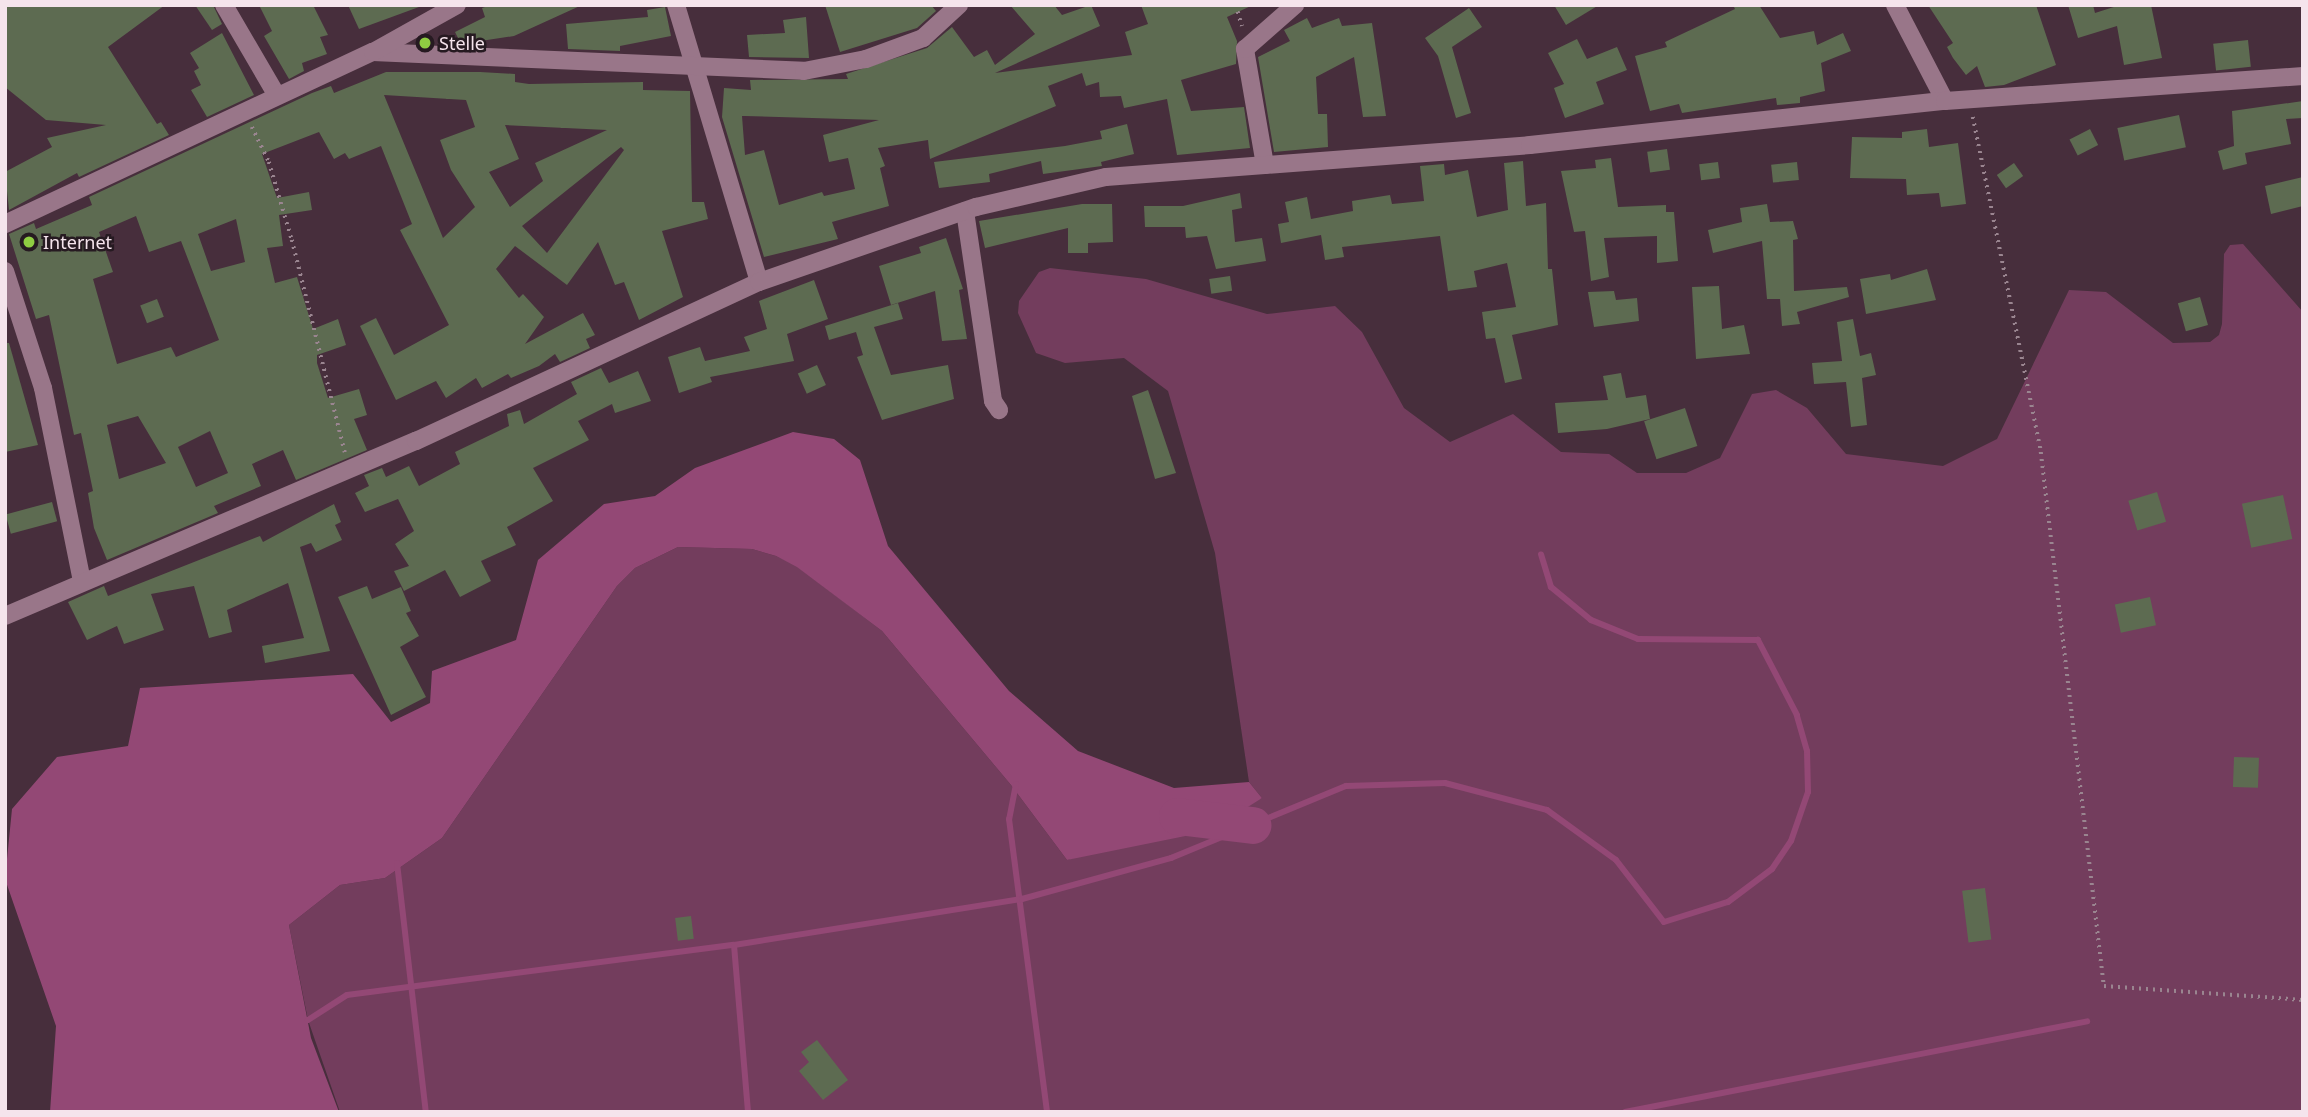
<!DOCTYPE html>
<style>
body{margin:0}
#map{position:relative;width:2308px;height:1117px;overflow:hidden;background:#472e3c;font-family:"Noto Sans",sans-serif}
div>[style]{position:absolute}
.green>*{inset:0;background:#733d5d}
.water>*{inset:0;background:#934875}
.stream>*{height:6px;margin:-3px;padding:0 3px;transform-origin:3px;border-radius:3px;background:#934875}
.river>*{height:37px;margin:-18.5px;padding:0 18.5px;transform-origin:18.5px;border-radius:18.5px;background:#934875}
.building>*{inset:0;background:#5d6b51;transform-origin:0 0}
.path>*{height:3.5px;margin-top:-1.75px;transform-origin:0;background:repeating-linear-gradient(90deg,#9a8590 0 2px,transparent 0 7px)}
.minor>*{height:18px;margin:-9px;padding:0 9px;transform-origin:9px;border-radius:9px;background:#997689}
.dots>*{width:19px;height:19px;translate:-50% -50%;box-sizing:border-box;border:4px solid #261a21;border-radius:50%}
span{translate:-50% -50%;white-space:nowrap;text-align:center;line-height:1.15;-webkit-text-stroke:5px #261a21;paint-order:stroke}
.poi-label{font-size:18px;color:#f5e4ec}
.left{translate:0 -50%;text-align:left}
.frame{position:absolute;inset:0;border:7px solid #f5e4ec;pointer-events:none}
</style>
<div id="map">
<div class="green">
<i style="clip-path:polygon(2243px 244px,2303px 312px,2303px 1112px,340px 1112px,308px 1020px,289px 925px,340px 885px,385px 878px,442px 838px,617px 586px,635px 568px,678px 547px,752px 549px,776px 556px,797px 566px,882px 631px,1011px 785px,1067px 860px,1262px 798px,1249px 782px,1215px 553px,1168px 391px,1124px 358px,1065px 363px,1036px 353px,1018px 313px,1019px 301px,1039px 272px,1050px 268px,1146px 279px,1267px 314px,1335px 306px,1362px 332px,1404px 408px,1450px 442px,1513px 414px,1561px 452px,1609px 454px,1637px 473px,1686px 473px,1720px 458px,1752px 394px,1776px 390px,1807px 408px,1846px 454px,1943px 466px,1997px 439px,2069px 290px,2106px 292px,2173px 343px,2210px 342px,2219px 335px,2222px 324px,2224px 254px,2230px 245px)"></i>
</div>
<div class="water">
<i style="clip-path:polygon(793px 432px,834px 439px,860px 460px,888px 546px,1009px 691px,1078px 751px,1174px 788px,1249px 782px,1262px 798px,1210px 831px,1067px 860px,1011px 785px,882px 631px,797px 567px,776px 556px,752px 549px,678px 547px,635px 568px,617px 586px,442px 838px,385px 878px,340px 885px,289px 925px,311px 1038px,339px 1112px,50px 1112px,56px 1026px,5px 879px,12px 809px,57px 757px,128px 746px,140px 688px,353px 674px,391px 722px,430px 703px,432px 671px,516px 640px,538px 560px,604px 504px,655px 496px,695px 468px)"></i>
</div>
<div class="stream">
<i style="left:1016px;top:784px;width:36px;rotate:101deg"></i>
<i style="left:1009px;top:819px;width:295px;rotate:82.6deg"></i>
<i style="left:397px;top:863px;width:251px;rotate:83.4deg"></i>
<i style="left:734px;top:945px;width:292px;rotate:-9.1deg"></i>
<i style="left:1022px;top:899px;width:155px;rotate:-15.4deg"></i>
<i style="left:1171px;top:858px;width:189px;rotate:-22.4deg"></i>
<i style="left:1346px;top:786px;width:99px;rotate:-1.7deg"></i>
<i style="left:1445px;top:783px;width:106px;rotate:14.8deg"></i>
<i style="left:1547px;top:810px;width:85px;rotate:35.9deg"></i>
<i style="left:1616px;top:860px;width:78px;rotate:52.3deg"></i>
<i style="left:1664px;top:922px;width:67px;rotate:-17.4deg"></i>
<i style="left:1728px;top:902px;width:55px;rotate:-36.9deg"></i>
<i style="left:1772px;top:869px;width:34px;rotate:-56deg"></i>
<i style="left:1791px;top:841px;width:52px;rotate:-70.9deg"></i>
<i style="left:1808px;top:792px;width:41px;rotate:-91.4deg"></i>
<i style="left:1807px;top:751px;width:37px;rotate:-106deg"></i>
<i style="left:1797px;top:715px;width:85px;rotate:-117.5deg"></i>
<i style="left:1758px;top:640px;width:120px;rotate:-179.5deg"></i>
<i style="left:1638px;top:639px;width:51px;rotate:-158deg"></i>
<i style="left:1591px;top:620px;width:52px;rotate:-140.5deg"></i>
<i style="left:1551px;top:587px;width:34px;rotate:-107deg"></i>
<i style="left:308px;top:1020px;width:46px;rotate:-32.7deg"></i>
<i style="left:347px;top:995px;width:390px;rotate:-7.4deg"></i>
<i style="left:734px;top:945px;width:168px;rotate:85.2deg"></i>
<i style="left:1625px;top:1112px;width:471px;rotate:-11.1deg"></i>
</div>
<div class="river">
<i style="left:1177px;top:816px;width:76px;rotate:6.8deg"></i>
</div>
<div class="building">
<i style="clip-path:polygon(5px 5px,165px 5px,108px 47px,157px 124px,161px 122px,169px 135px,79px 177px,77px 173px,9px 210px,5px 172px,52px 147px,47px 138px,106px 125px,46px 120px,5px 87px)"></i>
<i style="clip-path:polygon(195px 5px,213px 5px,222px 24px,212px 30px)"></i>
<i style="clip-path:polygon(259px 5px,313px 5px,328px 35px,320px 37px,327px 54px,302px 63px,304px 71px,289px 79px,264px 36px,272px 31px)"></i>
<i style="clip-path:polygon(348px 5px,418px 5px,419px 7px,359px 29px)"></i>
<i style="clip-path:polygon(491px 5px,508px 7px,582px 5px,514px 36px,461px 44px,455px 32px,485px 17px,482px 8px)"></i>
<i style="clip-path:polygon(825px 5px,931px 5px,936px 11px,917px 28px,840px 52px)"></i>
<i style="clip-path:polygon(evenodd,1010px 5px,1054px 5px,1062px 15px,1091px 5px,1100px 26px,995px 73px,1132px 55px,1125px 32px,1148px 24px,1141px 5px,1253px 5px,1227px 17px,1237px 41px,1236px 64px,1181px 80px,1191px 111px,1244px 107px,1250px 148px,1177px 155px,1167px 99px,1124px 108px,1121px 96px,1100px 97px,1099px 82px,1086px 86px,1082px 73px,1048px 86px,1056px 106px,930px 159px,928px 140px,878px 148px,885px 166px,880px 168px,889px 206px,832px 222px,838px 239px,764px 257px,722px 117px,724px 88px,751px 90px,750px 80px,848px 79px,846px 74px,927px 48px,952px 27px,974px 57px,987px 50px,995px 65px,1035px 34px,1010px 5px,742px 116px,745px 116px,879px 120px,823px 135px,829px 162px,848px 158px,855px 189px,824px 196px,822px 192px,779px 205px,764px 150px,745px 155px,742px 116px)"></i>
<i style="clip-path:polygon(1554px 5px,1599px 5px,1566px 25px)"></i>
<i style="clip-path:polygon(1733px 5px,1759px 5px,1780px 38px,1814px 31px,1817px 45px,1843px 33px,1851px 51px,1821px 63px,1825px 91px,1800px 97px,1800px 103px,1777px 105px,1776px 98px,1682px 113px,1679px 104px,1650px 111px,1635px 56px,1667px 47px,1665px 42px,1735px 9px)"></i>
<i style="clip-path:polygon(1928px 5px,2036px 5px,2056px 65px,2004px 85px,1985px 87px,1977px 66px,1966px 75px,1953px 58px,1947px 47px,1953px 43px)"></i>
<i style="clip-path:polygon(2068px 5px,2093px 5px,2095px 13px,2120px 5px,2151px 5px,2162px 58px,2124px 65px,2117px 26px,2078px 38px)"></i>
<i style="clip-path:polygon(665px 7px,671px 36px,620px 46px,620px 51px,568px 49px,566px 24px,648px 17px,647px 10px)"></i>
<i style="clip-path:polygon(1469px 8px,1482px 27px,1452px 47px,1471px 113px,1456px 118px,1438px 56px,1425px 38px)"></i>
<i style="clip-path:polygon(806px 17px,809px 58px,749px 57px,747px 35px,785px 33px,783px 20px)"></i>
<i style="clip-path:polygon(1307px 18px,1312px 28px,1339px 18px,1342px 26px,1372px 23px,1386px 116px,1363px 117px,1354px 57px,1316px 77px,1318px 114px,1327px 114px,1328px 147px,1274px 152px,1258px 57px,1290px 41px,1284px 30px)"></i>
<i style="clip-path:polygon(222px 33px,254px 95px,207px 117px,191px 90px,201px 85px,194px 71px,199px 68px,190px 53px)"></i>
<i style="clip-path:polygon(1577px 39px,1587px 59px,1617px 47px,1627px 70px,1596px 82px,1604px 104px,1565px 118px,1554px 88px,1564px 84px,1548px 53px)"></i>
<i style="left:2248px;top:40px;width:27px;height:35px;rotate:84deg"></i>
<i style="clip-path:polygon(evenodd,386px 72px,480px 72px,515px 74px,515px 82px,529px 84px,643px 82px,643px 90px,690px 91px,692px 202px,704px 202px,708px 219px,662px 231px,683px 297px,639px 320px,624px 282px,615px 285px,598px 242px,567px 285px,515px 246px,496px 269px,519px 298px,523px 294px,544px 317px,525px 344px,583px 313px,595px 335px,586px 339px,590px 348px,560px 362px,555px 354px,539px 366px,511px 378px,508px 374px,482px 388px,476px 378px,446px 398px,436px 381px,396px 400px,360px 326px,376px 318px,394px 355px,449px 325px,400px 230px,412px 224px,381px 146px,349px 159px,345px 153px,334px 159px,319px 132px,262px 154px,277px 198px,309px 192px,312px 210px,279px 215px,283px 246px,267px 248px,275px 283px,297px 277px,313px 329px,338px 319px,346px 345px,317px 355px,317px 363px,328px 398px,359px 389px,367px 415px,354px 419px,367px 450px,296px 480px,283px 450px,252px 464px,261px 486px,214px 506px,218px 513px,107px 560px,94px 528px,88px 493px,93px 491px,81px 433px,74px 435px,49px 315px,36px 319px,9px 234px,34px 223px,36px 229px,92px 205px,89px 197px,312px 93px,331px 86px,334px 93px,386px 72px,384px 95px,466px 100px,475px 127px,440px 140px,451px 170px,475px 207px,443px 238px,384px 95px,386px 72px,505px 125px,607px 130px,535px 163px,543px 181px,510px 207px,489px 172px,519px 159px,505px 125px,386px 72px,621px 147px,624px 150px,547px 253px,522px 226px,621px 147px,386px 72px,136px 216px,149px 252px,181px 241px,219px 340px,176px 357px,171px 347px,117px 364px,93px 279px,113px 272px,99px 232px,136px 216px,386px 72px,236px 219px,245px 262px,211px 271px,198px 234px,236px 219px,386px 72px,138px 416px,166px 463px,119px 479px,107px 425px,138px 416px,386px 72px,210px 431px,228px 473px,196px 487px,178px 447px,210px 431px)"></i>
<i style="clip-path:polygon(2303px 101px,2303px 118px,2286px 119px,2291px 144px,2245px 153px,2247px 164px,2223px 170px,2218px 151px,2234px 146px,2232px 111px)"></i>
<i style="left:2179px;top:115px;width:33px;height:63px;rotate:78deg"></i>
<i style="clip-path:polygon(1127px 124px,1134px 154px,1101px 162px,1102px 166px,1043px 174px,1041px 161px,989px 174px,990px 182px,939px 188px,934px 162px,1065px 146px,1102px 139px,1100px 131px)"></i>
<i style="clip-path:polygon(1927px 129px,1929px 147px,1958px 143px,1966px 204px,1941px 207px,1939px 193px,1907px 195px,1906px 179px,1850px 178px,1852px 137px,1902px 138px,1902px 132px)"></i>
<i style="left:2090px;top:129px;width:18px;height:23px;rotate:63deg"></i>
<i style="left:1667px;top:149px;width:21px;height:20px;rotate:82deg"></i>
<i style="clip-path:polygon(1611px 158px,1618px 207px,1666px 205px,1666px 212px,1674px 212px,1678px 261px,1657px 263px,1657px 236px,1604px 238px,1609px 277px,1591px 281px,1585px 231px,1574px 232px,1561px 171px,1596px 168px,1595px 160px)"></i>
<i style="clip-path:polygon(1523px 161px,1526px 206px,1546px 203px,1548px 269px,1552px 269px,1558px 325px,1512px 335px,1522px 379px,1505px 383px,1495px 338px,1486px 339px,1482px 312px,1516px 307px,1507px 263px,1474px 271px,1477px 287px,1448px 291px,1440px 236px,1342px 247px,1344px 257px,1325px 260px,1321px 235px,1281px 243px,1278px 224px,1289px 222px,1285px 202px,1307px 197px,1311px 219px,1353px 211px,1352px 201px,1390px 195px,1392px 204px,1424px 201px,1420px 166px,1444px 164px,1445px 175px,1468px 170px,1477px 217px,1508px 210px,1504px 163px)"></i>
<i style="left:1718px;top:162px;width:16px;height:19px;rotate:83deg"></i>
<i style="left:1797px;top:162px;width:18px;height:26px;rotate:84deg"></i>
<i style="left:2014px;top:163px;width:16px;height:21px;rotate:55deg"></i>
<i style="clip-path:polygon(2303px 177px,2303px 206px,2271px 214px,2265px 186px)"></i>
<i style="clip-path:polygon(1240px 193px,1242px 208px,1232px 210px,1235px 242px,1262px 238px,1266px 261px,1216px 269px,1207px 236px,1186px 238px,1185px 227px,1145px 227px,1144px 206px,1183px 206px)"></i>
<i style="clip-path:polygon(1082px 204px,1112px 204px,1113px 242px,1088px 243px,1088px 253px,1068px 253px,1068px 228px,985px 248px,979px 221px)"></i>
<i style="clip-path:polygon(1767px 204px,1770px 222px,1793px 221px,1798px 239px,1793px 240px,1794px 291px,1847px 287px,1849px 297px,1797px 312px,1800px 324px,1782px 326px,1780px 299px,1767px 299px,1762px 241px,1713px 253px,1708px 230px,1742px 222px,1740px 208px)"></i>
<i style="clip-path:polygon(946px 238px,963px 289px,959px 290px,967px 339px,942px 341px,935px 291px,891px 305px,879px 266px,921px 253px,919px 247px)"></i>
<i style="clip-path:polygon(1927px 269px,1936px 300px,1866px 314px,1860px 279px,1890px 274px,1891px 280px)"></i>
<i style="left:1230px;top:276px;width:15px;height:21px;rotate:82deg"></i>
<i style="clip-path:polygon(814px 280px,828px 319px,787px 334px,794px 361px,710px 377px,712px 382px,679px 393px,668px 357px,700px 347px,705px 361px,750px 351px,744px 337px,767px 329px,759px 301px)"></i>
<i style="clip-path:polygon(1719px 286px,1722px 329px,1744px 325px,1750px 354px,1696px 359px,1692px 287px)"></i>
<i style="clip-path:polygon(1614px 291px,1616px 300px,1637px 298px,1639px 321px,1594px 327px,1588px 292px)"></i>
<i style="left:2200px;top:297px;width:29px;height:23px;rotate:74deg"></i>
<i style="left:157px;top:299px;width:19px;height:18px;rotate:69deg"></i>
<i style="clip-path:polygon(898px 303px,903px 319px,874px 327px,891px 375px,948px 365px,954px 399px,882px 420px,857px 357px,863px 355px,856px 332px,829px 340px,825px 326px)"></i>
<i style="clip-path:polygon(1853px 319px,1860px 356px,1871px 353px,1876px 375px,1862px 378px,1867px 425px,1851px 427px,1846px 382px,1814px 384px,1812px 363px,1842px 361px,1837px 322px)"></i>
<i style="clip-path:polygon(5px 343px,9px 343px,38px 445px,5px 452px)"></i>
<i style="left:817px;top:365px;width:22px;height:21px;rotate:66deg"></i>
<i style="clip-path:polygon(601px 368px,609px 383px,638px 371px,651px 401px,615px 413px,612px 404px,578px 421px,589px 440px,533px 468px,553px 501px,507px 527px,516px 545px,481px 561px,491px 581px,460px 597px,445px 570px,404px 591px,394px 571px,409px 566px,395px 544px,414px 531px,398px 499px,365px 512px,355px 493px,369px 486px,364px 475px,382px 468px,386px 477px,409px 466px,419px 486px,460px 464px,455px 452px,509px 426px,507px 414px,520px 410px,524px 424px,577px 394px,571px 382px)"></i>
<i style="clip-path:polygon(1621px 373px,1626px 398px,1646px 395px,1650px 419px,1607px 429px,1558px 433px,1555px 403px,1608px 400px,1603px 376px)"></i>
<i style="clip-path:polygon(1148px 390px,1176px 473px,1155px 479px,1132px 396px)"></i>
<i style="left:1685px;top:408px;width:40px;height:43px;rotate:72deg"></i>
<i style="left:2157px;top:492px;width:31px;height:30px;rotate:73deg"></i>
<i style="left:2283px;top:495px;width:45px;height:42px;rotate:78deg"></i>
<i style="left:52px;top:502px;width:20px;height:48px;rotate:75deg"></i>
<i style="clip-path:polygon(334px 504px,341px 522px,335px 525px,342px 540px,316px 552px,311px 543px,300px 547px,330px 651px,265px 663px,262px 646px,304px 638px,288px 583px,227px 610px,232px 632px,209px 638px,194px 586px,151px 594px,164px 630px,124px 644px,117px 626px,87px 640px,68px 602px,104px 586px,108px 596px,260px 536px,263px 542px)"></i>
<i style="clip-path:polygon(367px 586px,372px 599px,401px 587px,411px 611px,406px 613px,419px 636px,400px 647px,426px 697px,391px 715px,338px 597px)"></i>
<i style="left:2150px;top:597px;width:29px;height:36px;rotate:78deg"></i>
<i style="left:2234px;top:757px;width:25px;height:30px;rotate:2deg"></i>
<i style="left:1985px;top:888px;width:52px;height:23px;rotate:83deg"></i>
<i style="left:691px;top:916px;width:23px;height:16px;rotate:83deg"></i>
<i style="clip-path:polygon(817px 1040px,848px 1080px,823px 1100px,799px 1071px,809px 1062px,801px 1052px)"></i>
</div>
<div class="path">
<i style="left:1236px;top:5px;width:22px;rotate:74deg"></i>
<i style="left:1973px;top:117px;width:342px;rotate:78.5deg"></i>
<i style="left:2041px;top:452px;width:538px;rotate:83.27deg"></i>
<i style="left:2104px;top:986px;width:199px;rotate:4deg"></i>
<i style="left:252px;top:127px;width:39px;rotate:64deg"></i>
<i style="left:269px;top:162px;width:81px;rotate:73.6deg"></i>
<i style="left:292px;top:240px;width:219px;rotate:76deg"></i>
</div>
<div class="minor">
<i style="left:224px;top:5px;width:103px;rotate:59.7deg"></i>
<i style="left:676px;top:5px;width:289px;rotate:73.3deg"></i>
<i style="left:1895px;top:5px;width:108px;rotate:62.5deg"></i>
<i style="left:373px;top:52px;width:431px;rotate:2.5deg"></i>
<i style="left:804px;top:71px;width:63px;rotate:-11deg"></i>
<i style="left:866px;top:59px;width:61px;rotate:-20.2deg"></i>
<i style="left:923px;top:38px;width:49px;rotate:-42.5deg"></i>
<i style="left:1265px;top:165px;width:118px;rotate:-99.8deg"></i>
<i style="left:1245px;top:49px;width:67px;rotate:-41.3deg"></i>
<i style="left:965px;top:211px;width:192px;rotate:81.6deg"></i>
<i style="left:993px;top:401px;width:11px;rotate:56deg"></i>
<i style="left:5px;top:224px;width:406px;rotate:-25.1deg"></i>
<i style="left:373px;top:52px;width:96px;rotate:-29.2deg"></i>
<i style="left:5px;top:271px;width:123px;rotate:72deg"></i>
<i style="left:43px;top:388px;width:198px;rotate:78.6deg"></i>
<i style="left:5px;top:616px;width:447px;rotate:-23.1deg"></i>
<i style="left:416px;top:441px;width:378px;rotate:-24.9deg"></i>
<i style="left:759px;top:282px;width:230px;rotate:-19.1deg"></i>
<i style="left:976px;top:207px;width:133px;rotate:-13deg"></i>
<i style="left:1106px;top:177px;width:425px;rotate:-4.3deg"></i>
<i style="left:1530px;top:145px;width:417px;rotate:-6.1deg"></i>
<i style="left:1945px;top:101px;width:359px;rotate:-4deg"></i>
</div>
<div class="dots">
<i style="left:425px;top:43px;background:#8fcd42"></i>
<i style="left:29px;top:242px;background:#8fcd42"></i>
</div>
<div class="poi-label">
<span class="left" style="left:439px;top:43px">Stelle</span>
<span class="left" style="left:43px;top:242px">Internet</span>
</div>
<div class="frame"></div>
</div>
